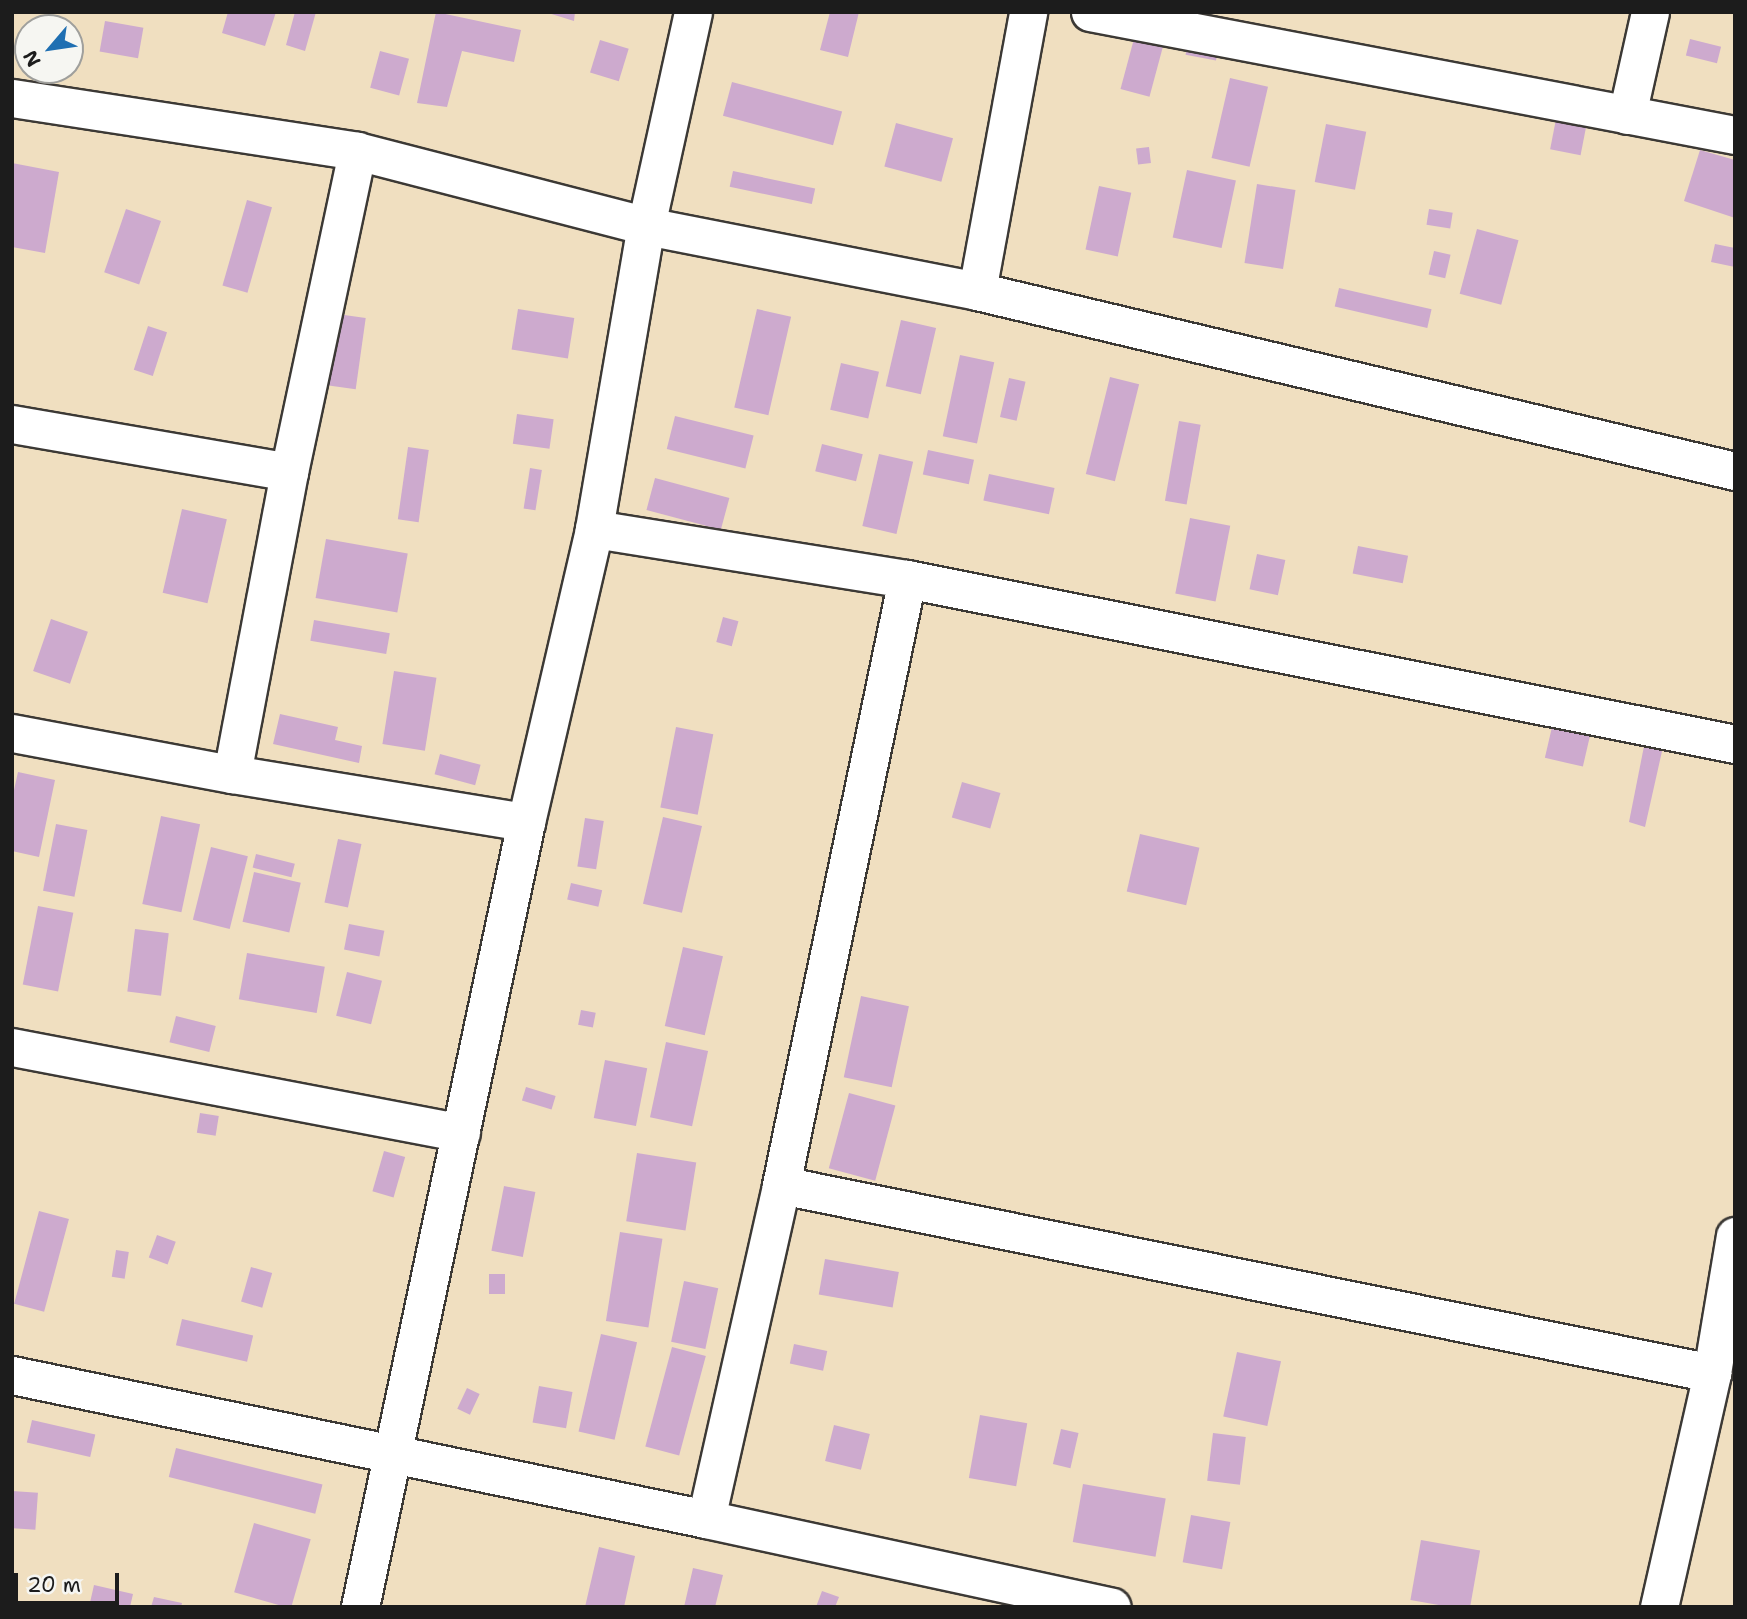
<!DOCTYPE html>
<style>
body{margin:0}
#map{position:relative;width:1747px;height:1619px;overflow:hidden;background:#f0dfc0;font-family:"Shantell Sans",sans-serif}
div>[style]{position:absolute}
.building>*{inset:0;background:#cdaace;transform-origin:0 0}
.roads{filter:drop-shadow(2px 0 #3c3935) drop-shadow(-2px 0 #3c3935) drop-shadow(0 2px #3c3935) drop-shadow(0 -2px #3c3935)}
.minor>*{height:37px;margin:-18.5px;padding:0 18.5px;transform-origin:18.5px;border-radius:18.5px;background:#fff}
span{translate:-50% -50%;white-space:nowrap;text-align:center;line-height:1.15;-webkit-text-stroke:5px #f6f6f2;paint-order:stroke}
.frame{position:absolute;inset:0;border:14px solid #1c1c1c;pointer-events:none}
.north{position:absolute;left:14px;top:14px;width:70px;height:70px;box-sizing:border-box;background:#f6f6f2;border:2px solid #9f9f9c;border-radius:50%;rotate:241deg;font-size:19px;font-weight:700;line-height:28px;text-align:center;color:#1c1c1c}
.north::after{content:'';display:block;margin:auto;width:24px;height:32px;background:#1f6fb2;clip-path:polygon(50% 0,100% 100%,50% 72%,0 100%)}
.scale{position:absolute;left:14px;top:1573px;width:105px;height:32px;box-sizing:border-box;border:4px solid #1c1c1c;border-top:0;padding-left:9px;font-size:21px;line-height:24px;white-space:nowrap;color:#1c1c1c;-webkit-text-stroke:5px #f6f6f2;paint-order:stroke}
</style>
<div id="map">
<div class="building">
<i style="clip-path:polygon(228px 12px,276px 12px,265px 46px,222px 33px)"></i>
<i style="clip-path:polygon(295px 12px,316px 12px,305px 51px,286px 45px)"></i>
<i style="clip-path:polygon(436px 12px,521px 30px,514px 62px,462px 51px,447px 107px,417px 103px)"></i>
<i style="clip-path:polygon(545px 12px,575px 12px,574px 21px)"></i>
<i style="clip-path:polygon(830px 12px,859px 12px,848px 57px,820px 50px)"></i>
<i style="left:105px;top:21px;width:39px;height:31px;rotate:10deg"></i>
<i style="left:1135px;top:35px;width:30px;height:56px;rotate:15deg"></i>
<i style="left:1189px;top:37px;width:31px;height:18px;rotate:11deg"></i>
<i style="left:1690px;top:39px;width:32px;height:17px;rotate:14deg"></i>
<i style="left:600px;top:40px;width:30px;height:34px;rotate:17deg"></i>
<i style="left:380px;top:51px;width:30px;height:38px;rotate:15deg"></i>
<i style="left:1230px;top:78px;width:39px;height:82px;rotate:13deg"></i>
<i style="left:732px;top:82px;width:114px;height:35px;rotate:15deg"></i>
<i style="left:1557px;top:114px;width:31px;height:36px;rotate:11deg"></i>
<i style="left:896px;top:123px;width:59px;height:45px;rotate:15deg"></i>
<i style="left:1326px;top:124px;width:41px;height:59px;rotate:11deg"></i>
<i style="left:1149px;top:147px;width:16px;height:13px;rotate:83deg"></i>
<i style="clip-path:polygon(1700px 150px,1735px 160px,1735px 218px,1684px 201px)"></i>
<i style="clip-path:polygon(12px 163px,59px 172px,45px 253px,12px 247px)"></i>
<i style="left:1187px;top:170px;width:50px;height:69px;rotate:12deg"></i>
<i style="left:733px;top:171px;width:84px;height:16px;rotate:12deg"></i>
<i style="left:1257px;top:184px;width:39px;height:80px;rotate:9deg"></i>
<i style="left:1099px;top:186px;width:33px;height:65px;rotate:12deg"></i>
<i style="left:247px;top:200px;width:26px;height:89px;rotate:16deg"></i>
<i style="left:126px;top:209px;width:37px;height:67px;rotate:19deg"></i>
<i style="left:1429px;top:209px;width:24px;height:16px;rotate:9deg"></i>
<i style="left:1477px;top:229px;width:43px;height:67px;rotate:15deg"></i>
<i style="clip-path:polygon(1715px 244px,1735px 248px,1735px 267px,1711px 262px)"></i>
<i style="left:1434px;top:251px;width:17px;height:24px;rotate:13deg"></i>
<i style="left:1339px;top:288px;width:95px;height:19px;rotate:13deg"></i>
<i style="left:518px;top:309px;width:57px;height:41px;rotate:9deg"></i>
<i style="left:757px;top:309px;width:35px;height:101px;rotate:13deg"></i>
<i style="left:337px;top:314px;width:29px;height:72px;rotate:8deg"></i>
<i style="left:901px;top:320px;width:36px;height:68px;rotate:13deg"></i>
<i style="left:148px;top:326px;width:20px;height:46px;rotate:18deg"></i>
<i style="left:960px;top:355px;width:35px;height:83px;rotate:12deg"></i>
<i style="left:841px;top:363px;width:39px;height:48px;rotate:13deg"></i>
<i style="left:1110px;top:377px;width:30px;height:100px;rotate:14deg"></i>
<i style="left:1009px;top:378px;width:17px;height:40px;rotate:13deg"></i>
<i style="left:517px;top:414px;width:37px;height:30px;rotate:8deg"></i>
<i style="left:675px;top:416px;width:81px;height:34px;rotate:14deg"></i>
<i style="left:1179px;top:421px;width:22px;height:81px;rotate:10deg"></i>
<i style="left:822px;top:444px;width:42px;height:28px;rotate:14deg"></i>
<i style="left:408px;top:447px;width:21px;height:73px;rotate:8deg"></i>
<i style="left:928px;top:450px;width:47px;height:25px;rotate:12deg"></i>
<i style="left:879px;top:454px;width:35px;height:74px;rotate:13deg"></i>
<i style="left:530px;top:468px;width:12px;height:41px;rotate:9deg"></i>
<i style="left:989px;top:474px;width:67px;height:27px;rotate:12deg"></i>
<i style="left:655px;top:478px;width:77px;height:33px;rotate:15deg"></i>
<i style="left:182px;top:509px;width:46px;height:86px;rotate:13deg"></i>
<i style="left:1190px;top:518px;width:41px;height:77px;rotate:11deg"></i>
<i style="left:326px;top:539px;width:83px;height:60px;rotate:10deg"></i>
<i style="left:1358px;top:546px;width:51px;height:28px;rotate:11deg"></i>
<i style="left:1257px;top:554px;width:29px;height:36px;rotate:12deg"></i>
<i style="left:723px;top:617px;width:16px;height:26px;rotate:15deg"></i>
<i style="left:51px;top:619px;width:39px;height:55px;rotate:19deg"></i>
<i style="left:314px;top:620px;width:77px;height:21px;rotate:10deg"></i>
<i style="left:394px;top:671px;width:43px;height:74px;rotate:9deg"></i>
<i style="clip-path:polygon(280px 714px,338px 727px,335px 740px,362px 746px,359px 763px,273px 744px)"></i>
<i style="left:1555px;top:714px;width:39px;height:45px;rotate:13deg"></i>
<i style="clip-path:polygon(1648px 726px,1667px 729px,1645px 827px,1629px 822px)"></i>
<i style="left:676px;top:727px;width:38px;height:82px;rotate:11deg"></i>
<i style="left:440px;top:754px;width:42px;height:21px;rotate:15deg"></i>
<i style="clip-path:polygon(18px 772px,55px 780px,39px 857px,12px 851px,12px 799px)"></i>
<i style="left:962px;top:782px;width:40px;height:37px;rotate:16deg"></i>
<i style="left:161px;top:816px;width:40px;height:90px;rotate:12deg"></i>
<i style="left:663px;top:817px;width:40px;height:89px;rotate:13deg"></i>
<i style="left:585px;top:818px;width:19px;height:49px;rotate:9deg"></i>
<i style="left:56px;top:824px;width:32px;height:68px;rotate:11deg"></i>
<i style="left:1140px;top:834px;width:61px;height:59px;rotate:13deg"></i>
<i style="left:338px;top:839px;width:24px;height:65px;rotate:12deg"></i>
<i style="left:211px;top:847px;width:38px;height:75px;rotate:14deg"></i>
<i style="left:256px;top:854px;width:40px;height:14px;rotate:14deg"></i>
<i style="left:254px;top:872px;width:48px;height:51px;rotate:13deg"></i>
<i style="left:571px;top:883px;width:32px;height:17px;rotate:13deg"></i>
<i style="left:38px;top:906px;width:36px;height:80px;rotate:11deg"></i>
<i style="left:349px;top:924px;width:36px;height:26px;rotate:11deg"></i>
<i style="left:135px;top:929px;width:34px;height:63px;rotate:7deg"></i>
<i style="left:683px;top:947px;width:41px;height:81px;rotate:13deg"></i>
<i style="left:247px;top:953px;width:79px;height:47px;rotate:10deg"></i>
<i style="left:347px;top:972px;width:36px;height:45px;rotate:14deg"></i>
<i style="left:861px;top:996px;width:49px;height:83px;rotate:12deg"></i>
<i style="left:581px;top:1010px;width:15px;height:15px;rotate:11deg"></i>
<i style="left:176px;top:1016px;width:41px;height:27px;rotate:14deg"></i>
<i style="left:666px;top:1042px;width:43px;height:77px;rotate:12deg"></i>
<i style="left:605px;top:1060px;width:43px;height:59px;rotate:11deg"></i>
<i style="left:526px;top:1087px;width:31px;height:14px;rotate:17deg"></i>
<i style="left:849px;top:1093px;width:48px;height:78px;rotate:15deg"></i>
<i style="left:200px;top:1113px;width:19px;height:20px;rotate:9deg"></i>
<i style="left:384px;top:1151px;width:22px;height:42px;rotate:16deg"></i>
<i style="left:637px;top:1153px;width:60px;height:69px;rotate:9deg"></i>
<i style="left:504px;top:1186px;width:32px;height:66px;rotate:11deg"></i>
<i style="left:39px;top:1211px;width:31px;height:96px;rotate:15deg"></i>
<i style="left:620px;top:1232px;width:43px;height:90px;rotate:9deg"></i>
<i style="left:157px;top:1235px;width:20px;height:24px;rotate:20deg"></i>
<i style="left:116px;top:1250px;width:13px;height:27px;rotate:9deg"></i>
<i style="left:825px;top:1259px;width:75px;height:36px;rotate:10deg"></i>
<i style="left:251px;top:1267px;width:22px;height:36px;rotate:16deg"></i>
<i style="left:489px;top:1274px;width:16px;height:20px"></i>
<i style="left:684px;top:1281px;width:35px;height:62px;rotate:12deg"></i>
<i style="left:182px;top:1319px;width:73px;height:27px;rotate:13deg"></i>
<i style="left:601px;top:1334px;width:37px;height:100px;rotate:13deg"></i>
<i style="left:794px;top:1344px;width:34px;height:20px;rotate:12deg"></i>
<i style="left:672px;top:1347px;width:35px;height:103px;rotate:15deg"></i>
<i style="left:1237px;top:1352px;width:45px;height:66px;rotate:12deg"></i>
<i style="left:539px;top:1386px;width:34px;height:37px;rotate:10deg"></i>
<i style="left:467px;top:1388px;width:14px;height:23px;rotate:25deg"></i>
<i style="left:980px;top:1415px;width:48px;height:64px;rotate:10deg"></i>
<i style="left:32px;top:1420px;width:65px;height:23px;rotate:13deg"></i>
<i style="left:834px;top:1425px;width:37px;height:37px;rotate:14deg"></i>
<i style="left:1061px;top:1429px;width:18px;height:36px;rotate:13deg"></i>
<i style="left:1213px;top:1433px;width:33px;height:48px;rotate:7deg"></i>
<i style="left:176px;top:1448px;width:151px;height:30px;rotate:14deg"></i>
<i style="left:1083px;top:1484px;width:84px;height:59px;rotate:10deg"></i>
<i style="left:12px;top:1491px;width:26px;height:37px;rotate:4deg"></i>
<i style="left:1191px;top:1515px;width:40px;height:48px;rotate:10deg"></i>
<i style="left:254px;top:1523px;width:59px;height:72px;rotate:16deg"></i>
<i style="left:1421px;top:1540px;width:60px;height:61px;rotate:10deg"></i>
<i style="clip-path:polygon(599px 1547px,635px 1556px,624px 1607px,585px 1607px)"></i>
<i style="clip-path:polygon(693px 1568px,723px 1575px,715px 1607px,684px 1607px)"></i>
<i style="clip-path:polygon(94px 1585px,133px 1594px,130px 1607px,89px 1607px)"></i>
<i style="clip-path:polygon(822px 1591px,839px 1597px,835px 1607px,816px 1607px)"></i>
<i style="clip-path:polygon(154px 1597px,182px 1603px,181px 1607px,151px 1607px)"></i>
</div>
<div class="roads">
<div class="minor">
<i style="left:1090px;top:12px;width:657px;rotate:10.8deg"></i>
<i style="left:12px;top:98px;width:349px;rotate:8.7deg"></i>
<i style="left:357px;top:151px;width:299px;rotate:14.5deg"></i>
<i style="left:646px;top:226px;width:337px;rotate:11.1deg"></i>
<i style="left:977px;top:291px;width:779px;rotate:13.36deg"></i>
<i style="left:1627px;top:115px;width:106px;rotate:-77.4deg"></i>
<i style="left:977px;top:291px;width:284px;rotate:-79.6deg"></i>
<i style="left:12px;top:424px;width:281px;rotate:9.8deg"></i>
<i style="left:594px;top:529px;width:317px;rotate:9.1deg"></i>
<i style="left:907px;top:579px;width:844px;rotate:11.27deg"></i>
<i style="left:12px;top:733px;width:224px;rotate:10.6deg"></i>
<i style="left:232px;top:774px;width:298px;rotate:9.3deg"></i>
<i style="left:232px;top:774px;width:307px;rotate:-79.3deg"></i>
<i style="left:289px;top:472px;width:328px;rotate:-78deg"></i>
<i style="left:12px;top:1047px;width:457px;rotate:10.8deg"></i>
<i style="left:781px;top:1185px;width:950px;rotate:11.42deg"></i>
<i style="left:12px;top:1375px;width:709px;rotate:11.72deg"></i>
<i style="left:706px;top:1519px;width:415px;rotate:12.2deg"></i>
<i style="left:706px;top:1519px;width:342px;rotate:-77.3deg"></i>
<i style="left:781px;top:1185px;width:619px;rotate:-78.25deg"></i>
<i style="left:360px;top:1607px;width:802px;rotate:-78.06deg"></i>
<i style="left:526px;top:822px;width:301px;rotate:-76.9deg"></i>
<i style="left:594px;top:529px;width:307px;rotate:-80.3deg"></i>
<i style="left:646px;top:226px;width:219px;rotate:-77.6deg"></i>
<i style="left:1659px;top:1607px;width:240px;rotate:-77.2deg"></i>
<i style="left:1712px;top:1373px;width:139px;rotate:-80.5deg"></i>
</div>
</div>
<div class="frame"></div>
<div class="north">N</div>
<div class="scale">20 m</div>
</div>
